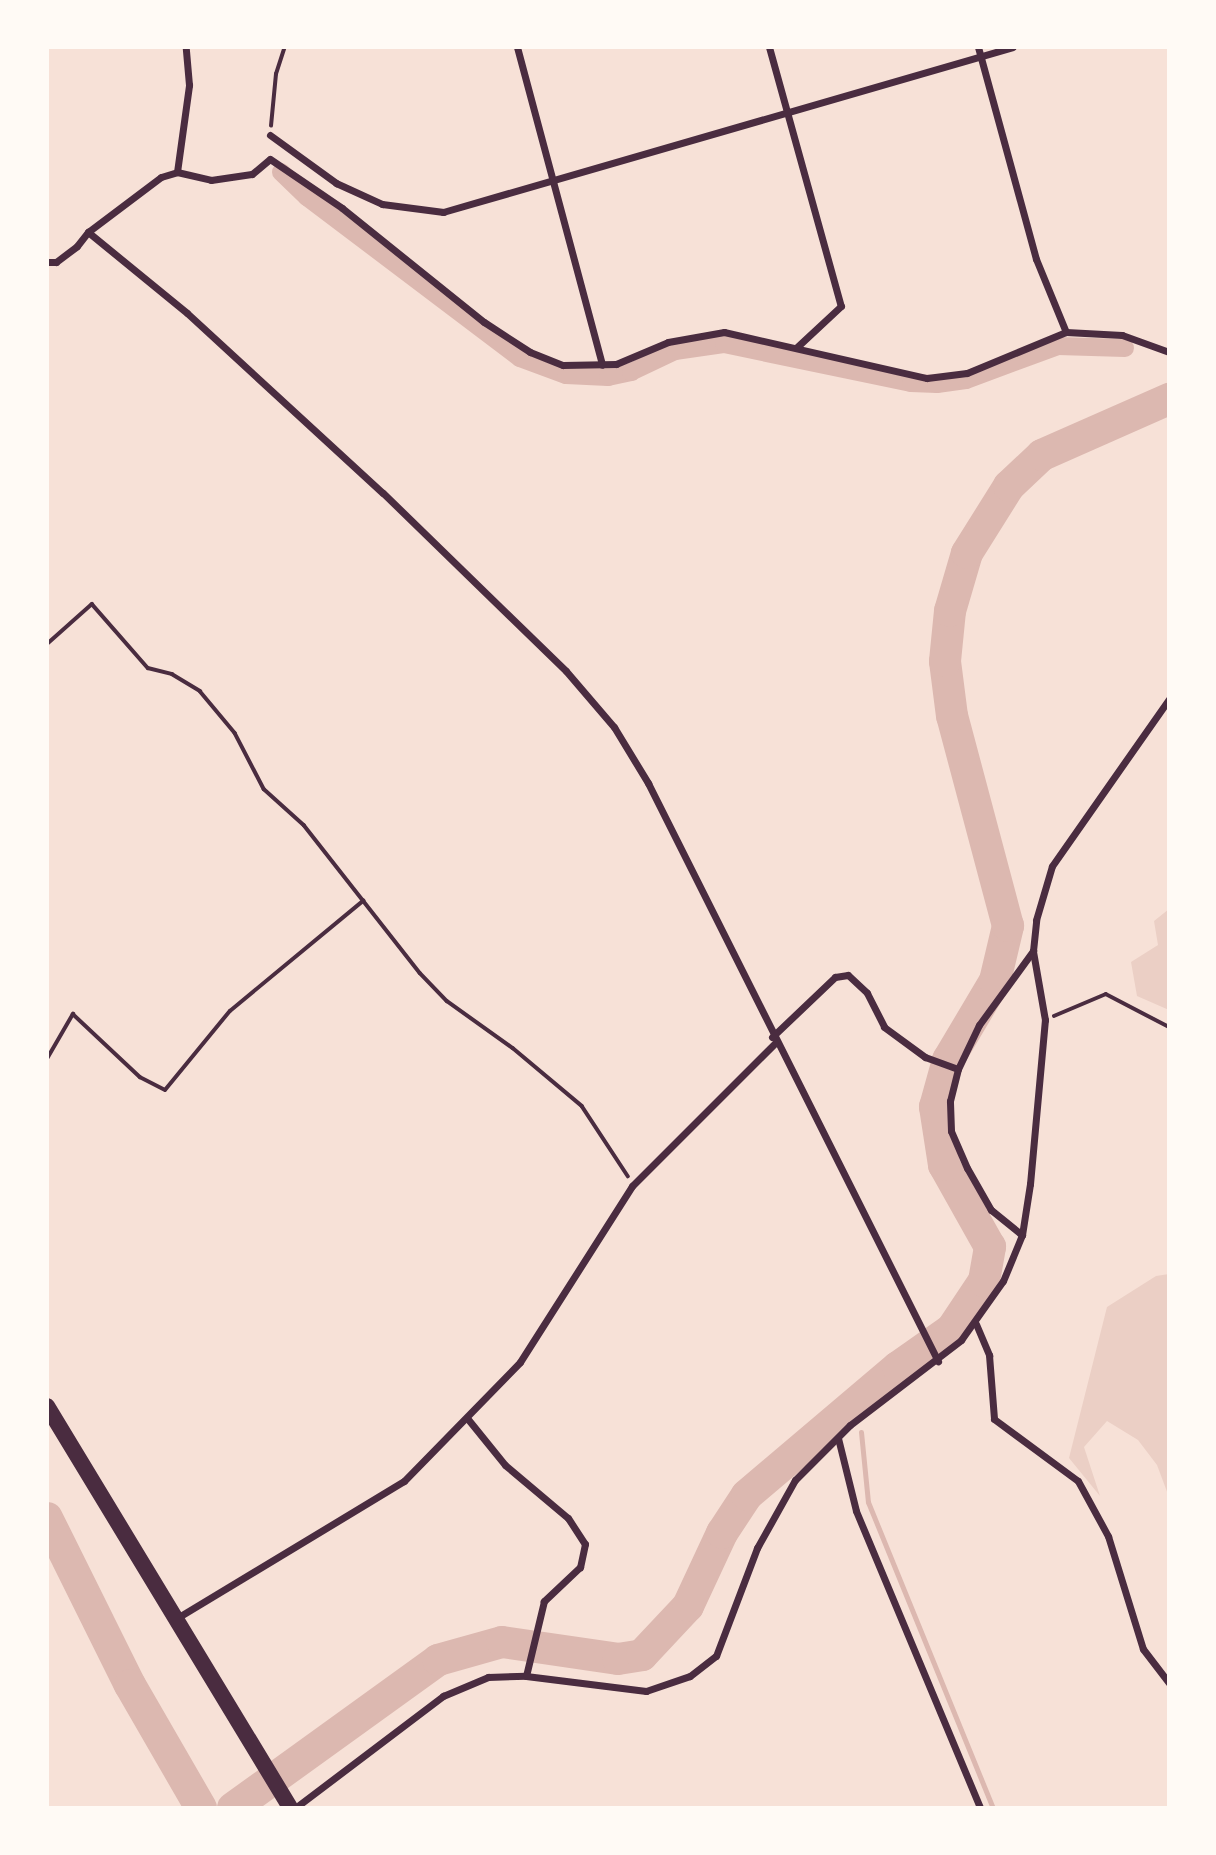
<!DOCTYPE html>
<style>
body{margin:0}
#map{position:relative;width:1216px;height:1855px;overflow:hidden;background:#f7e1d7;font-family:Helvetica,sans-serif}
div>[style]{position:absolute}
.green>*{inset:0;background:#ebcfc5}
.stream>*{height:5px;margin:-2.5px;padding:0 2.5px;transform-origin:2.5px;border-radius:2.5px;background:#dcb8b0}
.canal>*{height:18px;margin:-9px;padding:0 9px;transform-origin:9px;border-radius:9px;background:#dcb8b0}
.river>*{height:32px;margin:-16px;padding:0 16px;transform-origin:16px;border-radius:16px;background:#dcb8b0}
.path>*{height:3.5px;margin:-1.75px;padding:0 1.75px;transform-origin:1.75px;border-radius:1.75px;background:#4a2c40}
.minor>*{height:7px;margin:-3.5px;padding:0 3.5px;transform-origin:3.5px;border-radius:3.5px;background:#4a2c40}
.trunk>*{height:16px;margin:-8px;padding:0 8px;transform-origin:8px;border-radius:8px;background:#4a2c40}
span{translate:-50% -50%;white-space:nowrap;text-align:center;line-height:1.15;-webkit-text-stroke:6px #fffaf5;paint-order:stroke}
.frame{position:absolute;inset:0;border:49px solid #fffaf5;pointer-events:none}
</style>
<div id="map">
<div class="green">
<i style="clip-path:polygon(1169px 909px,1169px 1010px,1137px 996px,1131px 962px,1158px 945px,1154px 921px)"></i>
<i style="clip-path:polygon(1169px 1274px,1169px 1497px,1157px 1465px,1138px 1440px,1107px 1421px,1084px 1447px,1100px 1496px,1069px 1458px,1107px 1307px,1156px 1276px)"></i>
</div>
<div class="stream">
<i style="left:861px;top:1432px;width:70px;rotate:84.3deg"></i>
<i style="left:868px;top:1502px;width:331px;rotate:67.8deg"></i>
</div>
<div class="canal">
<i style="left:281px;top:172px;width:36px;rotate:44deg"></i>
<i style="left:307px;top:197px;width:267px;rotate:37.1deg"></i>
<i style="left:520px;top:358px;width:49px;rotate:20.3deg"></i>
<i style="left:566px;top:375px;width:42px;rotate:2.7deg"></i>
<i style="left:608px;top:377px;width:24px;rotate:-12deg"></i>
<i style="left:631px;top:372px;width:49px;rotate:-25.5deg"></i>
<i style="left:675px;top:351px;width:49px;rotate:-8.1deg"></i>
<i style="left:724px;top:344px;width:191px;rotate:11.8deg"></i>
<i style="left:911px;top:383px;width:26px;rotate:2deg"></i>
<i style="left:937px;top:384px;width:29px;rotate:-8deg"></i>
<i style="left:966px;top:380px;width:98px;rotate:-20.3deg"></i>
<i style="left:1058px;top:346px;width:67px;rotate:1.7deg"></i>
</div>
<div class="river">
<i style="left:47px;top:1518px;width:186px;rotate:63.6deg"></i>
<i style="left:130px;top:1685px;width:142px;rotate:60deg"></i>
<i style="left:233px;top:1808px;width:253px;rotate:-35.8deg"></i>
<i style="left:438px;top:1660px;width:66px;rotate:-15.7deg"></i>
<i style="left:502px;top:1642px;width:117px;rotate:8.3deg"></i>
<i style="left:618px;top:1659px;width:24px;rotate:-9deg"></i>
<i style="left:642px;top:1655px;width:67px;rotate:-46.8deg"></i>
<i style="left:688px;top:1606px;width:81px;rotate:-65deg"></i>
<i style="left:722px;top:1533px;width:45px;rotate:-56.7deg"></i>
<i style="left:747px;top:1495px;width:198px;rotate:-40.3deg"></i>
<i style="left:898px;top:1367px;width:66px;rotate:-35.1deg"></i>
<i style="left:952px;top:1329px;width:58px;rotate:-56.3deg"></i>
<i style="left:984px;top:1281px;width:35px;rotate:-80deg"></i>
<i style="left:990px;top:1247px;width:94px;rotate:-119.3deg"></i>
<i style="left:944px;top:1165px;width:59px;rotate:-98.8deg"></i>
<i style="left:935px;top:1107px;width:49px;rotate:-74.5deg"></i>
<i style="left:948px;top:1060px;width:92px;rotate:-59.3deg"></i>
<i style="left:995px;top:981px;width:57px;rotate:-76.7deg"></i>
<i style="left:1008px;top:926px;width:217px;rotate:-104.9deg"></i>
<i style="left:952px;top:716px;width:55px;rotate:-97.3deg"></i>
<i style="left:945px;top:661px;width:50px;rotate:-84.3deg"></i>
<i style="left:950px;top:611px;width:60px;rotate:-73.7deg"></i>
<i style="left:967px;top:553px;width:79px;rotate:-57.9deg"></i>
<i style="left:1009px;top:486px;width:45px;rotate:-43.2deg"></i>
<i style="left:1042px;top:455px;width:139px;rotate:-23.8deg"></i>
</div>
<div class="path">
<i style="left:271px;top:126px;width:52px;rotate:-84.5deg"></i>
<i style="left:276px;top:74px;width:28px;rotate:-72deg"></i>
<i style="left:47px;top:644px;width:60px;rotate:-41.6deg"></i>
<i style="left:92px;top:604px;width:85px;rotate:48.8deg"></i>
<i style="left:148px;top:668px;width:25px;rotate:14deg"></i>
<i style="left:172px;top:674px;width:33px;rotate:31deg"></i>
<i style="left:200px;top:691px;width:55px;rotate:50.2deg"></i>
<i style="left:235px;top:733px;width:63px;rotate:62.6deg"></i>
<i style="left:264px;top:789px;width:54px;rotate:42deg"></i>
<i style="left:304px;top:825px;width:188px;rotate:51.9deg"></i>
<i style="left:420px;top:973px;width:39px;rotate:46deg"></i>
<i style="left:447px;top:1001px;width:81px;rotate:35.5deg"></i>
<i style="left:513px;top:1048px;width:90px;rotate:40deg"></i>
<i style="left:582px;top:1106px;width:84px;rotate:56.7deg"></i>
<i style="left:1054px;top:1016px;width:56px;rotate:-22.9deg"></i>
<i style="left:1106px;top:994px;width:71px;rotate:27.6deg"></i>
<i style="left:47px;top:1059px;width:52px;rotate:-60deg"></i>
<i style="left:73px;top:1014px;width:92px;rotate:43.2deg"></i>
<i style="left:140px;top:1077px;width:28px;rotate:27deg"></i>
<i style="left:165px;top:1090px;width:102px;rotate:-50.6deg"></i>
<i style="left:230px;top:1011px;width:173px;rotate:-39.6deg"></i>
</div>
<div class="minor">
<i style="left:517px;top:47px;width:329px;rotate:75deg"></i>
<i style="left:769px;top:47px;width:269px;rotate:74.5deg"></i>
<i style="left:841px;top:306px;width:60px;rotate:137deg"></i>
<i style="left:978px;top:47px;width:220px;rotate:74.7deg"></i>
<i style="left:1036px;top:259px;width:79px;rotate:67.7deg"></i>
<i style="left:270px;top:135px;width:82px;rotate:36deg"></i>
<i style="left:336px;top:183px;width:51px;rotate:24.5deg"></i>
<i style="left:382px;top:204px;width:62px;rotate:7.5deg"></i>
<i style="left:443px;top:212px;width:593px;rotate:-16.14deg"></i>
<i style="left:177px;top:172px;width:88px;rotate:-82.1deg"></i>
<i style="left:189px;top:85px;width:38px;rotate:-95deg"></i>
<i style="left:88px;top:232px;width:128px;rotate:39.3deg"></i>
<i style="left:187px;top:313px;width:266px;rotate:42.6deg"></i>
<i style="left:383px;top:493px;width:255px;rotate:44.2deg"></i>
<i style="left:566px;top:671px;width:74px;rotate:49.4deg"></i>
<i style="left:614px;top:727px;width:66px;rotate:58.7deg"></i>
<i style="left:648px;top:783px;width:647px;rotate:63.36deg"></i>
<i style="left:47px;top:262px;width:9px"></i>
<i style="left:56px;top:262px;width:26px;rotate:-37deg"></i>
<i style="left:77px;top:246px;width:18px;rotate:-52deg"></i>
<i style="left:88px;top:232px;width:91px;rotate:-37deg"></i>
<i style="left:161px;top:177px;width:17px;rotate:-17deg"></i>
<i style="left:177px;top:172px;width:35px;rotate:13deg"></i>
<i style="left:211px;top:180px;width:41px;rotate:-8.3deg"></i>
<i style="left:252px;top:174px;width:23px;rotate:-40deg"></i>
<i style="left:270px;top:159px;width:87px;rotate:34.2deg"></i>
<i style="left:342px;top:208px;width:182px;rotate:38.8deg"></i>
<i style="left:484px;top:322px;width:55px;rotate:33.1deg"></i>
<i style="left:530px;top:352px;width:35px;rotate:22deg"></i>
<i style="left:563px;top:365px;width:53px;rotate:-1.1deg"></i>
<i style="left:616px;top:364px;width:56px;rotate:-22.9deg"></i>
<i style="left:668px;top:342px;width:57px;rotate:-10.1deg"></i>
<i style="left:724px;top:332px;width:208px;rotate:12.8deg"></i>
<i style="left:927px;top:378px;width:40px;rotate:-7.1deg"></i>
<i style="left:967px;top:373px;width:107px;rotate:-22.5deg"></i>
<i style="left:1066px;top:332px;width:56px;rotate:3.1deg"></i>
<i style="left:1122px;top:335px;width:50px;rotate:19.9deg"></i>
<i style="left:772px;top:1037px;width:87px;rotate:-43.6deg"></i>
<i style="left:835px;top:977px;width:13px;rotate:-9deg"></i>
<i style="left:848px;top:975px;width:26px;rotate:43deg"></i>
<i style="left:867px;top:993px;width:38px;rotate:63deg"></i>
<i style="left:884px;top:1027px;width:51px;rotate:36.2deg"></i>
<i style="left:925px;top:1057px;width:35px;rotate:20deg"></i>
<i style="left:1022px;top:1235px;width:40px;rotate:-141deg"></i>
<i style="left:991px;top:1210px;width:48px;rotate:-119.7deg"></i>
<i style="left:967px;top:1168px;width:40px;rotate:-113.4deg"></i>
<i style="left:951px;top:1131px;width:30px;rotate:-92deg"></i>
<i style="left:950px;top:1101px;width:33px;rotate:-76deg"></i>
<i style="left:958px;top:1069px;width:49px;rotate:-64.5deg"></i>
<i style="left:979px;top:1025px;width:92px;rotate:-53.9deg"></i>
<i style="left:976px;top:1324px;width:34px;rotate:67deg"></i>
<i style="left:989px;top:1355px;width:64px;rotate:85.5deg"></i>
<i style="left:994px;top:1419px;width:104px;rotate:36.4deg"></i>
<i style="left:1078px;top:1481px;width:63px;rotate:61.4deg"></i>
<i style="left:1108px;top:1536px;width:118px;rotate:72.8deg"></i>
<i style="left:1143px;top:1649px;width:43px;rotate:52.6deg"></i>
<i style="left:467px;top:1418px;width:60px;rotate:51deg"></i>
<i style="left:505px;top:1465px;width:82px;rotate:40.1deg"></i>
<i style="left:568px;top:1518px;width:31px;rotate:57deg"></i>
<i style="left:585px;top:1544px;width:24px;rotate:102deg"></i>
<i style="left:580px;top:1567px;width:50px;rotate:136.6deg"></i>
<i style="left:544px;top:1601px;width:77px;rotate:103.5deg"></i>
<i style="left:838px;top:1438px;width:75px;rotate:76.1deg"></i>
<i style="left:856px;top:1511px;width:322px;rotate:67.3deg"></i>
<i style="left:177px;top:1618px;width:265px;rotate:-31.1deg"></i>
<i style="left:404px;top:1481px;width:166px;rotate:-45.7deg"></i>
<i style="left:520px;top:1362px;width:209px;rotate:-57.5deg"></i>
<i style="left:632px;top:1186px;width:202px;rotate:-45deg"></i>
<i style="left:295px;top:1808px;width:186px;rotate:-37.1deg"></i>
<i style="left:443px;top:1696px;width:49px;rotate:-22.9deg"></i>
<i style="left:488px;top:1677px;width:38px;rotate:-2deg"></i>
<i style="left:526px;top:1676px;width:121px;rotate:7.1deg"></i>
<i style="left:646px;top:1691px;width:46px;rotate:-18.8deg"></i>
<i style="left:690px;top:1676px;width:33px;rotate:-38deg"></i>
<i style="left:716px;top:1656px;width:116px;rotate:-69.2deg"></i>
<i style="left:757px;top:1548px;width:78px;rotate:-60.8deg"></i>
<i style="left:795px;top:1480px;width:78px;rotate:-45deg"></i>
<i style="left:850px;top:1425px;width:140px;rotate:-37.4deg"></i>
<i style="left:961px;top:1340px;width:72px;rotate:-54.6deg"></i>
<i style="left:1003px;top:1281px;width:50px;rotate:-67.6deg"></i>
<i style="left:1022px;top:1235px;width:52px;rotate:-81.1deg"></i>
<i style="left:1030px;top:1184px;width:165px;rotate:-84.8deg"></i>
<i style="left:1045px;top:1020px;width:70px;rotate:-99.9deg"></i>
<i style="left:1033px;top:951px;width:31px;rotate:-84deg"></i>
<i style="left:1036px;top:920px;width:56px;rotate:-73.5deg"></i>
<i style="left:1052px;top:866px;width:204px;rotate:-55deg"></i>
</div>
<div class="trunk">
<i style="left:47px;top:1406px;width:470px;rotate:58.8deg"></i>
</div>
<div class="frame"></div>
</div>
